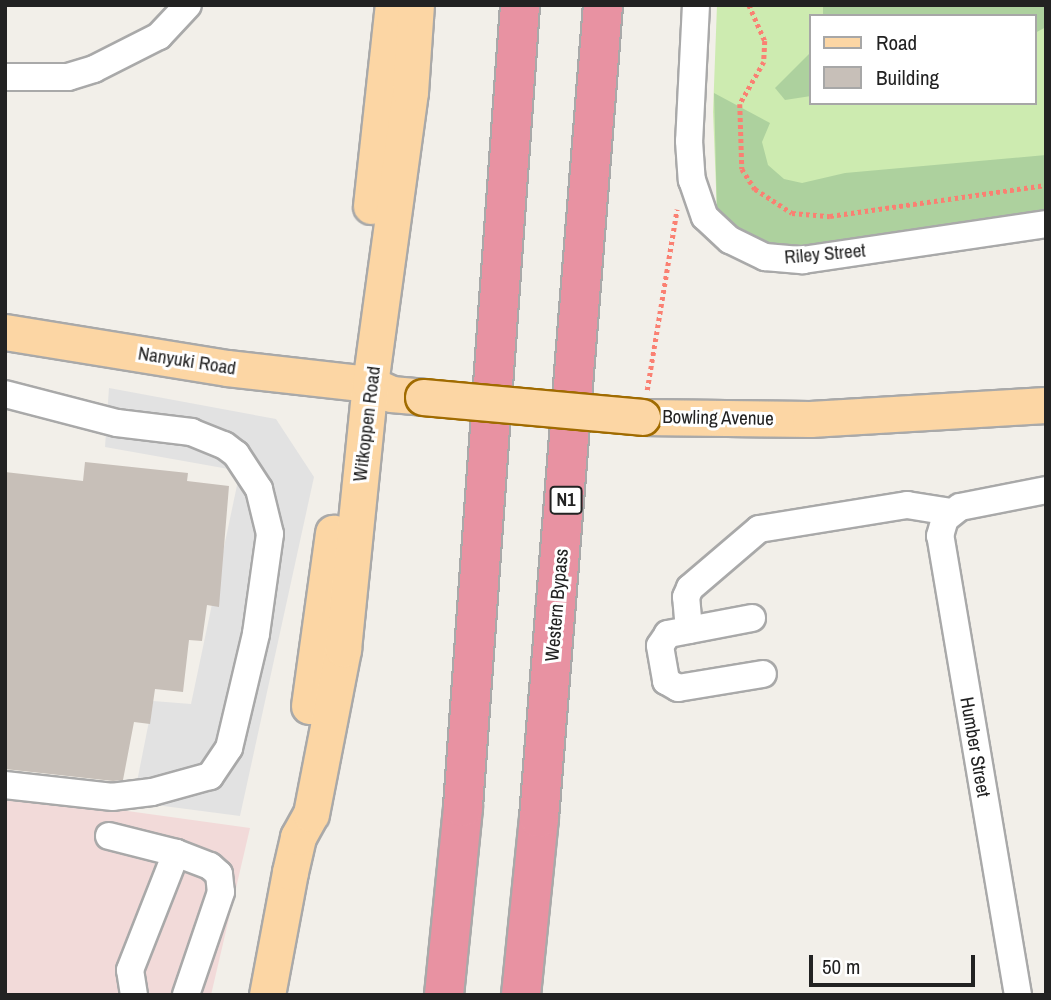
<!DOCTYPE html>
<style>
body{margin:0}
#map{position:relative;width:1051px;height:1000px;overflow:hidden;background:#f2efe9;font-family:"Archivo Narrow",sans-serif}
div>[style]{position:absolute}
.commercial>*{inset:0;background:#f2dad9}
.grass>*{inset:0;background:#cdebb0}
.forest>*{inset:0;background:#add19e}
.parking>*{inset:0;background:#e2e2e2}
.building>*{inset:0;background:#c7bfb8}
.path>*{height:4.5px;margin-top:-2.25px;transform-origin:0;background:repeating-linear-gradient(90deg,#fa8072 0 3.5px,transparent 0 7px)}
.roads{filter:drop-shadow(2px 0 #a9a9a9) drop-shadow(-2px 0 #a9a9a9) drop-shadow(0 2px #a9a9a9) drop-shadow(0 -2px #a9a9a9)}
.minor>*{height:26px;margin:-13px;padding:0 13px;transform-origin:13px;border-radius:13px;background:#fff}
.major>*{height:35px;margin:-17.5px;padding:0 17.5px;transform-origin:17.5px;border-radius:17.5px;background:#fcd6a4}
.highway>*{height:38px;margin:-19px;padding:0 19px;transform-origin:19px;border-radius:19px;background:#e892a2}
.bridges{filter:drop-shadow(2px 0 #a06b00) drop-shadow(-2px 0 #a06b00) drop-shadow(0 2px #a06b00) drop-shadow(0 -2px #a06b00)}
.major-bridge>*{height:35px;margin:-17.5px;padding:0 17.5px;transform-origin:17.5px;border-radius:17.5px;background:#fcd6a4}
span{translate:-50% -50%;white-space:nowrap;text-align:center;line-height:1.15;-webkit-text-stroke:6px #fff;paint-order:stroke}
.shield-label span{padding:2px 5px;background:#fff;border:2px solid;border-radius:5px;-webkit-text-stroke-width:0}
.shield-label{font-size:18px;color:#222;font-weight:700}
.street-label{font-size:19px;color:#222}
.frame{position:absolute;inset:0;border:7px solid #222;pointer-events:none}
.legend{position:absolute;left:809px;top:14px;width:228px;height:91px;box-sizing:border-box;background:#fff;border:2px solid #a7a7a7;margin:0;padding:9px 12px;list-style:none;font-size:21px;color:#222}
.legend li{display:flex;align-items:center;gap:14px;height:35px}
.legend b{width:35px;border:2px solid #a7a7a7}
.scale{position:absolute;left:809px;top:955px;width:166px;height:32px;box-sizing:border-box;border:4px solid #222;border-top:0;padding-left:9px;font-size:21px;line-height:24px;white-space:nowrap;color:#222;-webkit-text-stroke:5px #fff;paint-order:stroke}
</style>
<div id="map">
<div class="commercial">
<i style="clip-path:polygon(5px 794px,250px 828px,211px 995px,5px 995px)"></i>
</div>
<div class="grass">
<i style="clip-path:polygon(evenodd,717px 5px,1046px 5px,1046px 215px,717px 213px,713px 112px,717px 5px,811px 16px,1035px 16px,1035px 103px,811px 103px,811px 16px)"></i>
</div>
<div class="forest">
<i style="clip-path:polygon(823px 5px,1046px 5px,1046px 27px,1035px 33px,1035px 16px,823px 16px)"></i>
<i style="clip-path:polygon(811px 52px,811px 96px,785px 100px,775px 88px)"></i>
<i style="clip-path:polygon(714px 93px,770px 123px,762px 142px,768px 165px,784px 179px,802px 183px,845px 173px,1046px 155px,1046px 215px,772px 257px,717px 213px)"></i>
</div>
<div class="parking">
<i style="clip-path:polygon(109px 388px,276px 419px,314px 477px,240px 816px,133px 802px,153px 701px,191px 704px,240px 471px,105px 447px)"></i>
</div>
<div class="building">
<i style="clip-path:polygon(85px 462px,188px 473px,187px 481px,229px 486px,219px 607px,207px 605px,202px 641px,189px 640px,183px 692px,155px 689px,150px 724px,134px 722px,123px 780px,113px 781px,5px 769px,5px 472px,83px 481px)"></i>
</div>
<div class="path">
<i style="left:749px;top:5px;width:39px;rotate:66deg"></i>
<i style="left:765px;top:41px;width:21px;rotate:93deg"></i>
<i style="left:764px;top:62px;width:48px;rotate:119.7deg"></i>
<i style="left:740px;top:104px;width:65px;rotate:88.2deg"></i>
<i style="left:742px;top:169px;width:24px;rotate:57deg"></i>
<i style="left:755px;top:189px;width:44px;rotate:33deg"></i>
<i style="left:792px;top:213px;width:38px;rotate:5deg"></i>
<i style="left:830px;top:216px;width:218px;rotate:-8.2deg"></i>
<i style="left:647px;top:390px;width:183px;rotate:-80.6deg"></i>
</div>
<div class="roads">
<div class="minor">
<i style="left:696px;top:5px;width:136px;rotate:92.9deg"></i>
<i style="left:689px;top:141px;width:39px;rotate:86deg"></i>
<i style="left:692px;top:180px;width:39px;rotate:71deg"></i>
<i style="left:705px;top:217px;width:34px;rotate:43deg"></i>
<i style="left:730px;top:240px;width:39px;rotate:26deg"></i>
<i style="left:765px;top:257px;width:38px;rotate:5deg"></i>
<i style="left:803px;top:260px;width:246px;rotate:-8.4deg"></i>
<i style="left:5px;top:77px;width:63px"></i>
<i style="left:68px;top:77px;width:27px;rotate:-17deg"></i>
<i style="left:94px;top:69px;width:73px;rotate:-26.9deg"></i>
<i style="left:159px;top:36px;width:42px;rotate:-46.9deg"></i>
<i style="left:5px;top:394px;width:116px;rotate:14.5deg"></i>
<i style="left:117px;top:423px;width:75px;rotate:6.9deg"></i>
<i style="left:191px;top:432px;width:35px;rotate:22deg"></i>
<i style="left:224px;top:445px;width:15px;rotate:37deg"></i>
<i style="left:236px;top:454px;width:42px;rotate:56.7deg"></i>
<i style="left:259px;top:489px;width:46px;rotate:76.3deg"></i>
<i style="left:270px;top:534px;width:101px;rotate:98deg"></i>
<i style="left:256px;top:634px;width:117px;rotate:103.3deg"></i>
<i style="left:229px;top:748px;width:34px;rotate:124deg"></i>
<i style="left:210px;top:776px;width:60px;rotate:164.6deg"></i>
<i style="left:152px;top:792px;width:39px;rotate:173deg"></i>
<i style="left:113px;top:797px;width:109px;rotate:-173.7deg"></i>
<i style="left:752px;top:618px;width:86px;rotate:169.2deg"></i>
<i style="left:668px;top:634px;width:14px;rotate:124deg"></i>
<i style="left:660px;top:646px;width:36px;rotate:80deg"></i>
<i style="left:666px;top:681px;width:14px;rotate:30deg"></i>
<i style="left:678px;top:688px;width:86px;rotate:-9.4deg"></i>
<i style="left:689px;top:630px;width:33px;rotate:-95deg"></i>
<i style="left:686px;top:597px;width:10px;rotate:-66deg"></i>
<i style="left:690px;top:588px;width:91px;rotate:-40.5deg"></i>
<i style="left:759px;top:529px;width:150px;rotate:-9.2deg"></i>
<i style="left:907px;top:505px;width:45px;rotate:9deg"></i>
<i style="left:109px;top:836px;width:69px;rotate:14.2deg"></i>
<i style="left:176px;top:853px;width:36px;rotate:21deg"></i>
<i style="left:210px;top:866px;width:12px;rotate:42deg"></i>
<i style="left:219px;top:874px;width:18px;rotate:84deg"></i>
<i style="left:221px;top:892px;width:109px;rotate:108.8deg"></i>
<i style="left:134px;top:995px;width:25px;rotate:-99deg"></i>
<i style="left:130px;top:970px;width:126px;rotate:-68.5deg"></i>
<i style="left:1018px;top:995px;width:466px;rotate:-99.6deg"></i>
<i style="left:940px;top:536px;width:18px;rotate:-74deg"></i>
<i style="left:945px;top:519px;width:19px;rotate:-39deg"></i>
<i style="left:960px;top:507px;width:88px;rotate:-11.2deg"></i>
</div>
<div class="major">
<i style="left:371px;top:206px;width:202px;rotate:-83.8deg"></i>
<i style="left:5px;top:332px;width:225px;rotate:9.2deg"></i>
<i style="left:227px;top:368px;width:144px;rotate:6.4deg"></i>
<i style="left:370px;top:384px;width:23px;rotate:25deg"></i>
<i style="left:391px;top:394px;width:32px;rotate:5deg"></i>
<i style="left:642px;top:417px;width:168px;rotate:0.7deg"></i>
<i style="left:810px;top:419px;width:236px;rotate:-3.4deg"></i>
<i style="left:309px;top:706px;width:175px;rotate:-82.1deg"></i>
<i style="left:267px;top:995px;width:125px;rotate:-79.4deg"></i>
<i style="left:290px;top:872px;width:36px;rotate:-77deg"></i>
<i style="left:298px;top:837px;width:26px;rotate:-61deg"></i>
<i style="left:311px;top:814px;width:168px;rotate:-79deg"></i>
<i style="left:343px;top:649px;width:266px;rotate:-84.2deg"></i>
<i style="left:370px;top:384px;width:295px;rotate:-82.2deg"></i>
<i style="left:410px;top:92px;width:87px;rotate:-86.1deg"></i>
</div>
<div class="highway">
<i style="left:444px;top:995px;width:189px;rotate:-84.2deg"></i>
<i style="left:463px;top:807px;width:804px;rotate:-85.93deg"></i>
<i style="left:521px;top:995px;width:178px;rotate:-84.2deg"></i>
<i style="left:539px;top:818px;width:816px;rotate:-85.5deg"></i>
</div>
</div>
<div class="bridges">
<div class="major-bridge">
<i style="left:423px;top:397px;width:220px;rotate:5.2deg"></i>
</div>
</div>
<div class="shield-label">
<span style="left:566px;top:500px">N1</span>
</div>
<div class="street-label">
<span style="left:825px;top:254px;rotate:-5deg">Riley Street</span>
<span style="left:187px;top:361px;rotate:9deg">Nanyuki Road</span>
<span style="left:718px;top:418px;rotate:1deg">Bowling Avenue</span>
<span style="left:367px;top:424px;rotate:-83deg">Witkoppen Road</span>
<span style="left:557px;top:605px;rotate:-85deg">Western Bypass</span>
<span style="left:975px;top:747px;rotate:80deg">Humber Street</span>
</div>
<div class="frame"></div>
<ul class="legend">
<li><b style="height:9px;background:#fcd6a4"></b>Road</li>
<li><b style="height:19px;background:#c7bfb8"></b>Building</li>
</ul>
<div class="scale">50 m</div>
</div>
